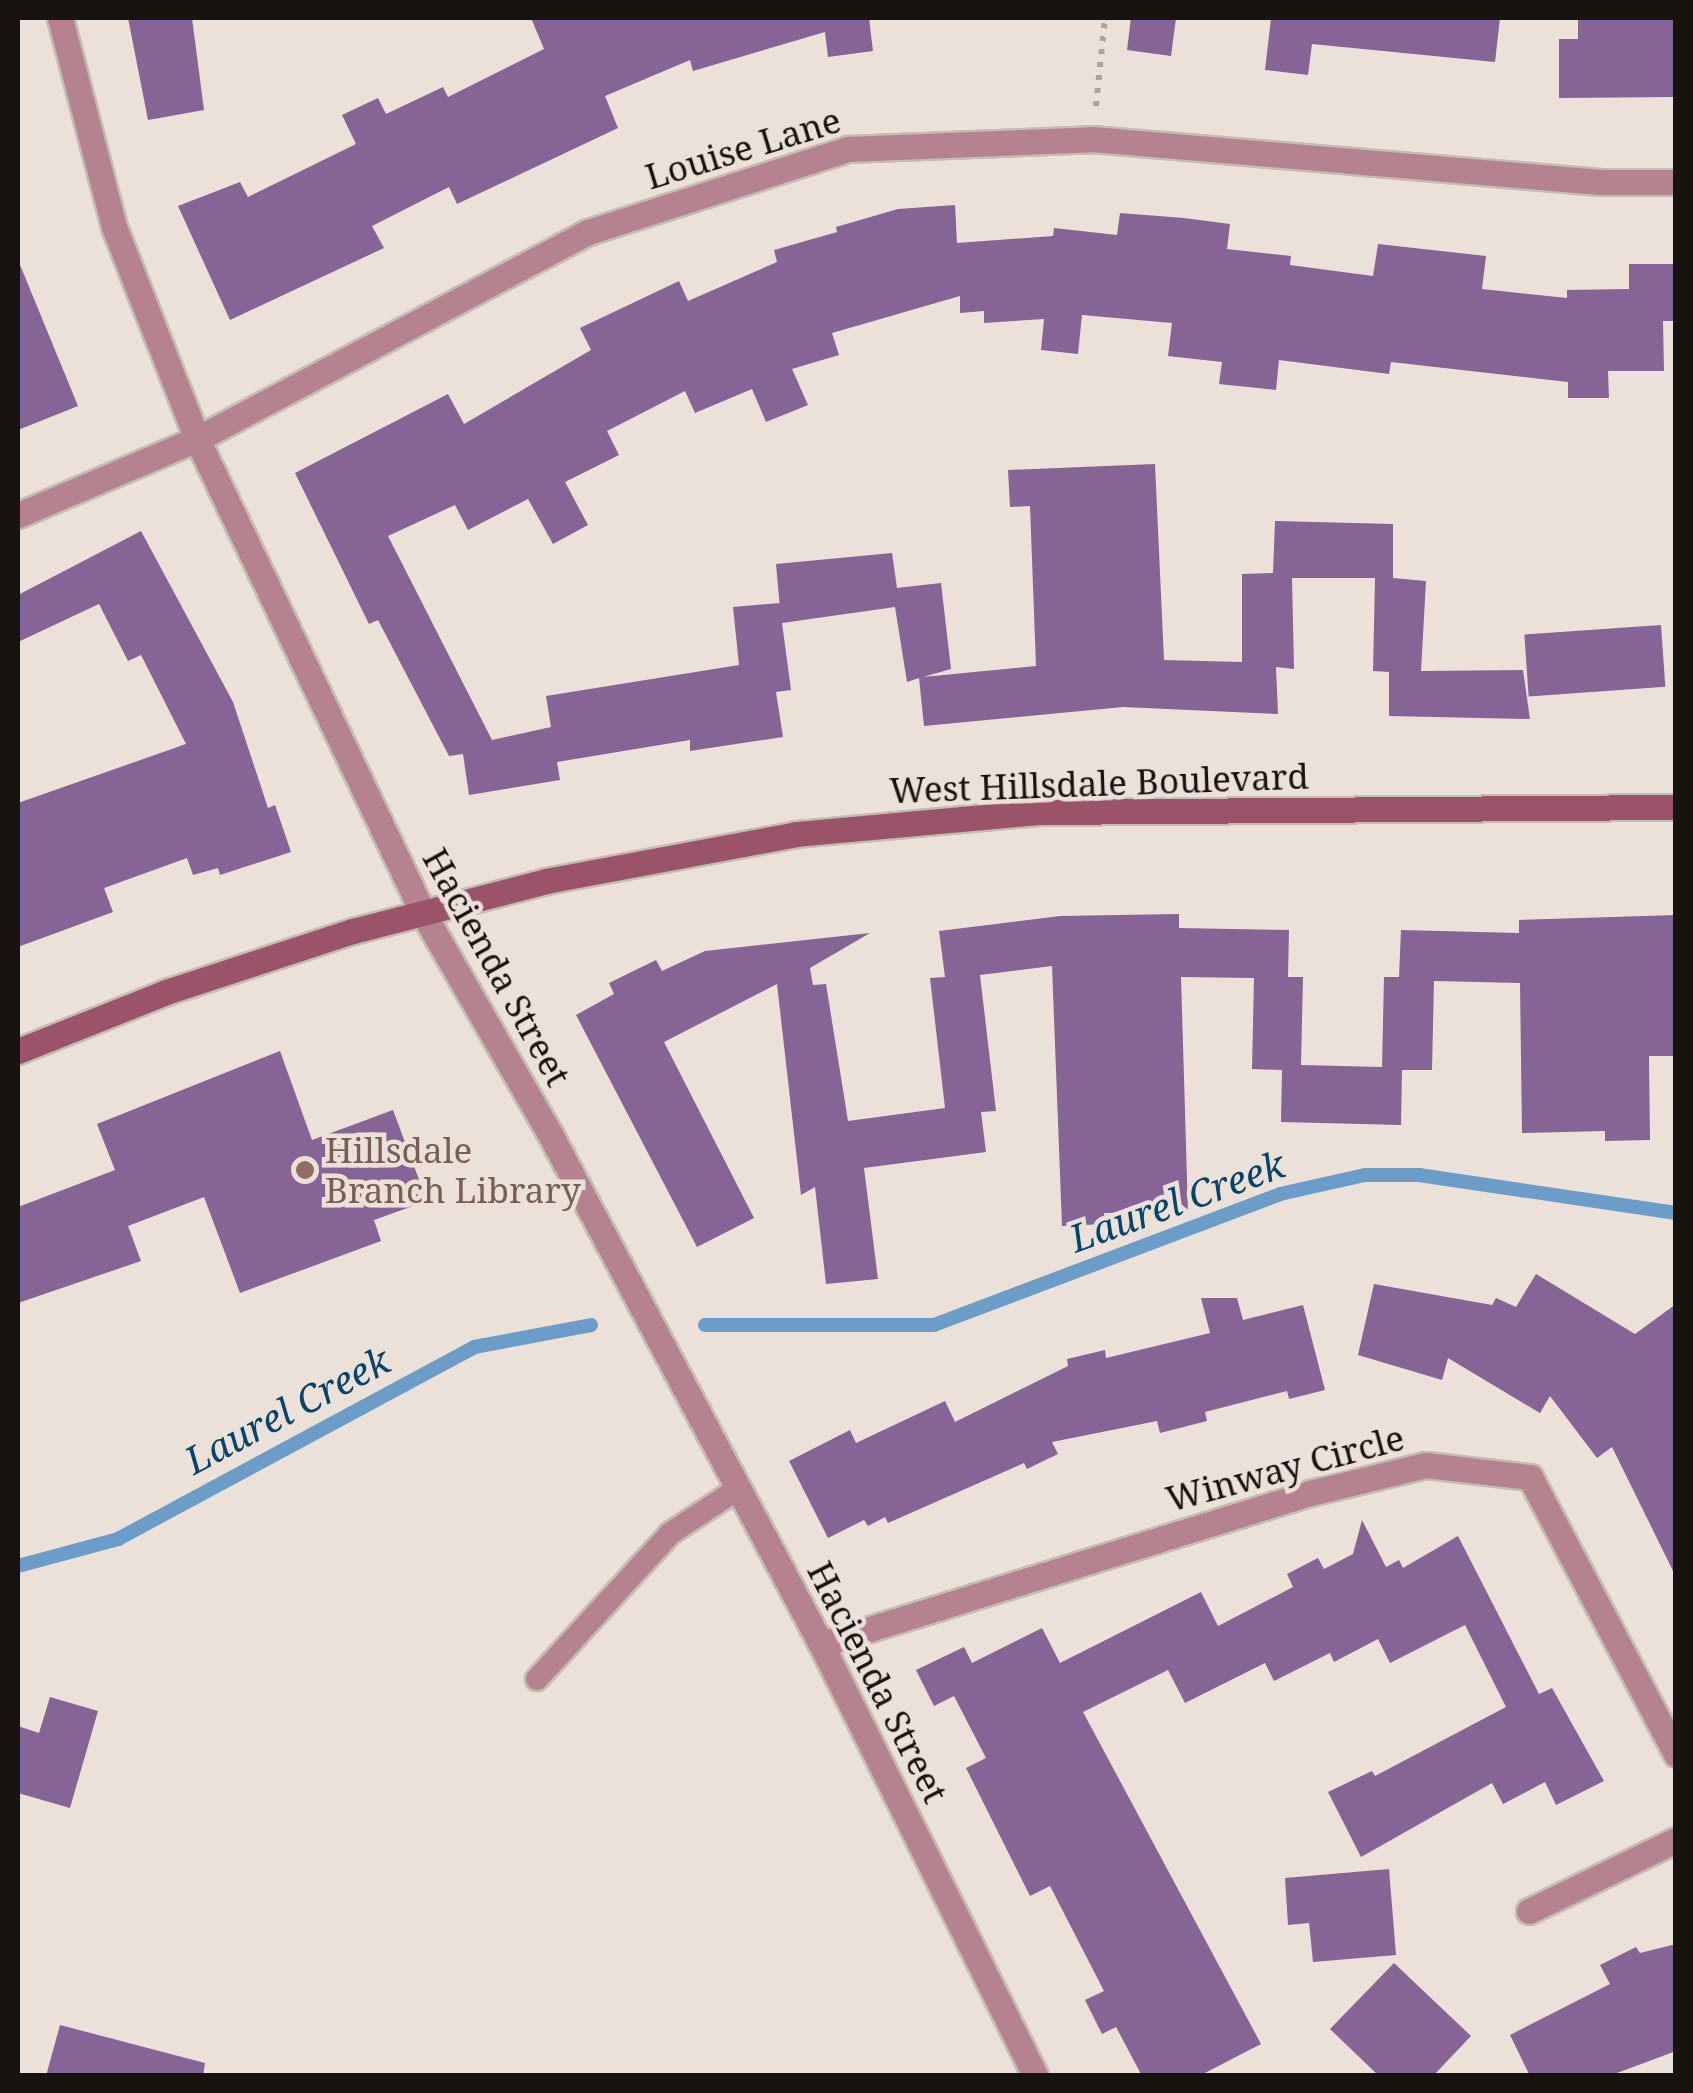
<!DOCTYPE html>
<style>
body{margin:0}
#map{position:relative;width:1693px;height:2093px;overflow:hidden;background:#ebe1d8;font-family:"Noto Serif",serif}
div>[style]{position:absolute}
.stream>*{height:14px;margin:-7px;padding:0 7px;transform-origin:7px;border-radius:7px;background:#6b9dc8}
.building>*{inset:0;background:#866495;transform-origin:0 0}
.path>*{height:6px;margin-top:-3px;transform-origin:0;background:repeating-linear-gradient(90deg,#aba39c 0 5px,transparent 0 13px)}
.roads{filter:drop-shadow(2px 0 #c5bcb4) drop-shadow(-2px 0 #c5bcb4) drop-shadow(0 2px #c5bcb4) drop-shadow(0 -2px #c5bcb4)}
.lane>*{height:22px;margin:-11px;padding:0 11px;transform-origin:11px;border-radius:11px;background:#b58390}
.street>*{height:25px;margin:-12.5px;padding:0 12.5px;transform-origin:12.5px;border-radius:12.5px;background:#b58390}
.secondary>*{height:25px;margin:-12.5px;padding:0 12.5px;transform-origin:12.5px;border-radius:12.5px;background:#9a5369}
.dots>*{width:28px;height:28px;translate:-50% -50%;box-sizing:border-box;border:5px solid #ebe1d8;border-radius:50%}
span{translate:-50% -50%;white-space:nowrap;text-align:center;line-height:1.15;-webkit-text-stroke:9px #ebe1d8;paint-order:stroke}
.street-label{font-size:35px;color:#161310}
.education-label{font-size:35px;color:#785e54}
.left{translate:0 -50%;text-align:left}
.water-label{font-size:38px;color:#04436c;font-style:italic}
.frame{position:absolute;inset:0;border:20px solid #161310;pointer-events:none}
</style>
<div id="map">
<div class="stream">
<i style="left:705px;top:1325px;width:229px"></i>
<i style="left:934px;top:1325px;width:370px;rotate:-20.7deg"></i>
<i style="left:1280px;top:1194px;width:87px;rotate:-12.6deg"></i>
<i style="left:1365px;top:1175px;width:54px"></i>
<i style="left:1419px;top:1175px;width:260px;rotate:8.4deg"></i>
<i style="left:18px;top:1566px;width:104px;rotate:-15.1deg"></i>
<i style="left:118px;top:1539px;width:404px;rotate:-28.3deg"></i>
<i style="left:474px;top:1347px;width:119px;rotate:-10.6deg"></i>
</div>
<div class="building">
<i style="clip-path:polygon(128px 18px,192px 18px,204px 110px,148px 120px)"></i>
<i style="clip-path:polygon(531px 18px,869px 18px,873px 51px,828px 57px,825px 32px,693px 71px,690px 60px,605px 96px,618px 128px,457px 204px,449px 187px,372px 226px,384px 248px,230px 320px,178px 206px,240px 182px,248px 197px,356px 144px,342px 115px,378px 98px,386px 114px,443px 87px,448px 97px,544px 49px)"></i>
<i style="clip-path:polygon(1131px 18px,1176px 18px,1171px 56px,1127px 50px)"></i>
<i style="clip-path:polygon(1271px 18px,1500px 18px,1495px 62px,1312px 44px,1308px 75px,1265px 70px)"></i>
<i style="clip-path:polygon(1578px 18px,1676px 18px,1676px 97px,1559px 98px,1559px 39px,1578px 39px)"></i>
<i style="clip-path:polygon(955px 205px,957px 243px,1053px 236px,1054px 228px,1117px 235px,1120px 213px,1184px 218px,1230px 224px,1227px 249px,1291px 256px,1290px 265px,1373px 276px,1378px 244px,1486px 256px,1482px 289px,1567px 298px,1567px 290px,1629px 289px,1629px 264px,1676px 264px,1676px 321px,1663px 321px,1664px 371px,1608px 371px,1609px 398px,1568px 398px,1568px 382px,1391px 362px,1389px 374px,1279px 360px,1276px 390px,1219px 384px,1222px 362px,1168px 356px,1172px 323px,1082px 315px,1078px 354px,1041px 350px,1044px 319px,984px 323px,984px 311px,960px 313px,960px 296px,832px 333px,839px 355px,792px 369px,808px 405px,766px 422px,752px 389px,695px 413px,685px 391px,607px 431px,619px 455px,565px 482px,588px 525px,553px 544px,528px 499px,468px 530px,455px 505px,388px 536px,492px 740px,551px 727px,546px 696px,739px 665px,733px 607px,780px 603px,780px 609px,776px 564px,892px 553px,897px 588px,941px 583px,951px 669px,923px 677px,1036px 666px,1030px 506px,1010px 507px,1008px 470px,1155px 464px,1164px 660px,1242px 662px,1242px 574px,1273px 573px,1275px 521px,1393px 524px,1393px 578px,1426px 581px,1421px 671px,1523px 670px,1530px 719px,1389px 716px,1389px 672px,1373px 671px,1375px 578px,1292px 578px,1294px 669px,1276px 667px,1278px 714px,1123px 707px,924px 726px,919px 678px,907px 682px,895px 607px,782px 623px,791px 690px,776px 692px,783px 737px,690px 751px,690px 740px,557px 762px,560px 780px,469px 795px,463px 754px,449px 756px,378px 620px,369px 624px,295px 473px,448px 394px,464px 424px,591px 350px,580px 328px,679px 281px,688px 301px,777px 262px,774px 250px,837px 232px,836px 227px,898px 209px)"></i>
<i style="clip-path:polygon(18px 260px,78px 406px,18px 430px)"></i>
<i style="clip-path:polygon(141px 531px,233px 702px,268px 808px,275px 805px,291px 852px,220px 875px,218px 868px,193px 875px,187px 858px,104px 888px,113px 912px,18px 947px,18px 803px,186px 744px,141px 655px,128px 661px,99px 604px,18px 642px,18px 595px)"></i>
<i style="left:1661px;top:625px;width:62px;height:137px;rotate:86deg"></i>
<i style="clip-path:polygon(1179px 914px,1179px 928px,1289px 930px,1288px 977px,1303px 977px,1301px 1065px,1382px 1067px,1384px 977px,1399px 977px,1401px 930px,1519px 933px,1519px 920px,1676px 915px,1676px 1056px,1649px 1056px,1650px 1140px,1605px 1141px,1605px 1131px,1522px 1133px,1520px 983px,1434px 981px,1432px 1070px,1402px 1070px,1401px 1125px,1281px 1122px,1282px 1070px,1252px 1069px,1254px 978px,1181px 977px,1188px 1212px,1104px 1213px,1105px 1224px,1062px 1226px,1052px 966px,980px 975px,996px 1111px,981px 1112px,986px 1152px,864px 1168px,878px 1279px,826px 1284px,815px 1187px,801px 1195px,777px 984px,664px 1042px,754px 1218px,697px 1247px,576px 1015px,614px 994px,609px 983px,656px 960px,662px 971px,705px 951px,870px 933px,810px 968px,813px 985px,826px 984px,848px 1121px,945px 1108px,930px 978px,945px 977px,939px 931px,1060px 916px)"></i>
<i style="clip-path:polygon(280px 1051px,312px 1140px,393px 1110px,427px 1201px,374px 1220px,381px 1241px,240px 1293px,204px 1197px,128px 1226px,141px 1261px,18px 1303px,18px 1207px,115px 1170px,97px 1124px)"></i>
<i style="clip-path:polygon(1536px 1274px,1635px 1334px,1676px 1304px,1676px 1577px,1612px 1447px,1597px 1458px,1550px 1396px,1540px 1413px,1448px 1358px,1442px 1380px,1358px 1355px,1374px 1284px,1492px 1305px,1496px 1298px,1516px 1307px)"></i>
<i style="clip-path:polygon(1201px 1298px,1237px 1298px,1243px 1320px,1303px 1305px,1325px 1390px,1289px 1399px,1287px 1391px,1205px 1412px,1207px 1421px,1160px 1433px,1157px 1421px,1052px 1442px,1058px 1454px,1027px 1469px,1024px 1463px,888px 1523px,885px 1517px,868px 1526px,864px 1520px,828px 1538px,789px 1461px,850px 1430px,856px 1443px,945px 1401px,955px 1422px,1068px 1366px,1067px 1359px,1105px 1350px,1106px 1358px,1210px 1333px)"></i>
<i style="clip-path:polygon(1362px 1520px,1386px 1567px,1399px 1560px,1403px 1568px,1458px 1536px,1539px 1694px,1552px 1688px,1604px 1781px,1556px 1805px,1545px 1782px,1503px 1804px,1492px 1783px,1361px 1857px,1328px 1792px,1372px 1771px,1375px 1776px,1506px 1707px,1465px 1625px,1390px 1663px,1378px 1639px,1334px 1662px,1330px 1653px,1274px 1681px,1265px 1663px,1185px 1703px,1168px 1670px,1083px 1712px,1261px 2044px,1199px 2076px,1142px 2076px,1116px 2027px,1102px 2034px,1085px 2000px,1104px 1991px,1050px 1886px,1030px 1896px,966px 1768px,986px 1758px,954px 1696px,934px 1706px,916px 1670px,964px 1647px,972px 1663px,1042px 1628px,1060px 1663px,1201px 1592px,1218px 1626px,1293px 1587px,1287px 1574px,1318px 1558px,1324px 1569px,1353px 1554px)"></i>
<i style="clip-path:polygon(50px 1697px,98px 1711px,70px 1808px,18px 1793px,18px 1726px,39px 1733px)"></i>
<i style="clip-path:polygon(1389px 1869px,1396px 1955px,1313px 1962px,1309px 1923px,1288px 1925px,1285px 1878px)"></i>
<i style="clip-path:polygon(1676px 1944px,1676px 2051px,1609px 2076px,1530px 2076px,1510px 2035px,1610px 1984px,1600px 1965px,1636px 1947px,1640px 1953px)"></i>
<i style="clip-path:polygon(1394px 1963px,1471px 2036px,1433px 2076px,1379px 2076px,1330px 2029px)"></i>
<i style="clip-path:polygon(60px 2025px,205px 2063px,203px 2076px,46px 2076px)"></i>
</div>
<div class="path">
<i style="left:1096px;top:106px;width:88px;rotate:-84.2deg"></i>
</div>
<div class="roads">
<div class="lane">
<i style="left:537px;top:1679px;width:198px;rotate:-47.5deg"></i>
<i style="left:671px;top:1533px;width:82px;rotate:-33.5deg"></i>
</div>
<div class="street">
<i style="left:60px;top:18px;width:216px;rotate:75.5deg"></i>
<i style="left:114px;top:227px;width:228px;rotate:68.6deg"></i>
<i style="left:197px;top:439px;width:525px;rotate:64.51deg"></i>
<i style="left:423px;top:913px;width:255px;rotate:60.1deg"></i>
<i style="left:550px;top:1134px;width:578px;rotate:62.02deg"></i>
<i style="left:821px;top:1644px;width:482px;rotate:63.6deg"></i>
<i style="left:18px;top:515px;width:194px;rotate:-23deg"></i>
<i style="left:197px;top:439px;width:442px;rotate:-27.9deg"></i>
<i style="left:588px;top:232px;width:273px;rotate:-17.7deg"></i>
<i style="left:848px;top:149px;width:244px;rotate:-2.3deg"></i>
<i style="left:1092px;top:139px;width:510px;rotate:4.84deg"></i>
<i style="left:1600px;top:182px;width:76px"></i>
<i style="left:821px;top:1644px;width:512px;rotate:-17.16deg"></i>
<i style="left:1310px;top:1493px;width:119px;rotate:-13.6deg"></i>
<i style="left:1426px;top:1465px;width:105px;rotate:6.6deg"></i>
<i style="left:1530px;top:1477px;width:313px;rotate:62.2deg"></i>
<i style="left:1529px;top:1911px;width:163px;rotate:-25.8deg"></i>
</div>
<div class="secondary">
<i style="left:18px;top:1051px;width:159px;rotate:-21.7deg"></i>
<i style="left:166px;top:992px;width:197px;rotate:-18.1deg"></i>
<i style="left:353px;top:931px;width:199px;rotate:-14.5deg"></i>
<i style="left:546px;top:881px;width:254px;rotate:-10.6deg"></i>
<i style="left:796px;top:834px;width:242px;rotate:-5.2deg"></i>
<i style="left:1037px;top:812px;width:639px;rotate:-0.45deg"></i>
</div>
</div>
<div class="dots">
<i style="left:305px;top:1170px;background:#8d6e63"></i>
</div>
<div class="street-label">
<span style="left:743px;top:148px;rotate:-17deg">Louise Lane</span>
<span style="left:1099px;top:783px;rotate:-2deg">West Hillsdale Boulevard</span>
<span style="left:497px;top:967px;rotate:61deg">Hacienda Street</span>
<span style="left:1285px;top:1468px;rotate:-15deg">Winway Circle</span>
<span style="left:878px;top:1682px;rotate:63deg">Hacienda Street</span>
</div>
<div class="education-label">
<span class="left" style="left:325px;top:1170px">Hillsdale<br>Branch Library</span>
</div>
<div class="water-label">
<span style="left:1177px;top:1201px;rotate:-20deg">Laurel Creek</span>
<span style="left:287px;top:1410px;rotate:-28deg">Laurel Creek</span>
</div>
<div class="frame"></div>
</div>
